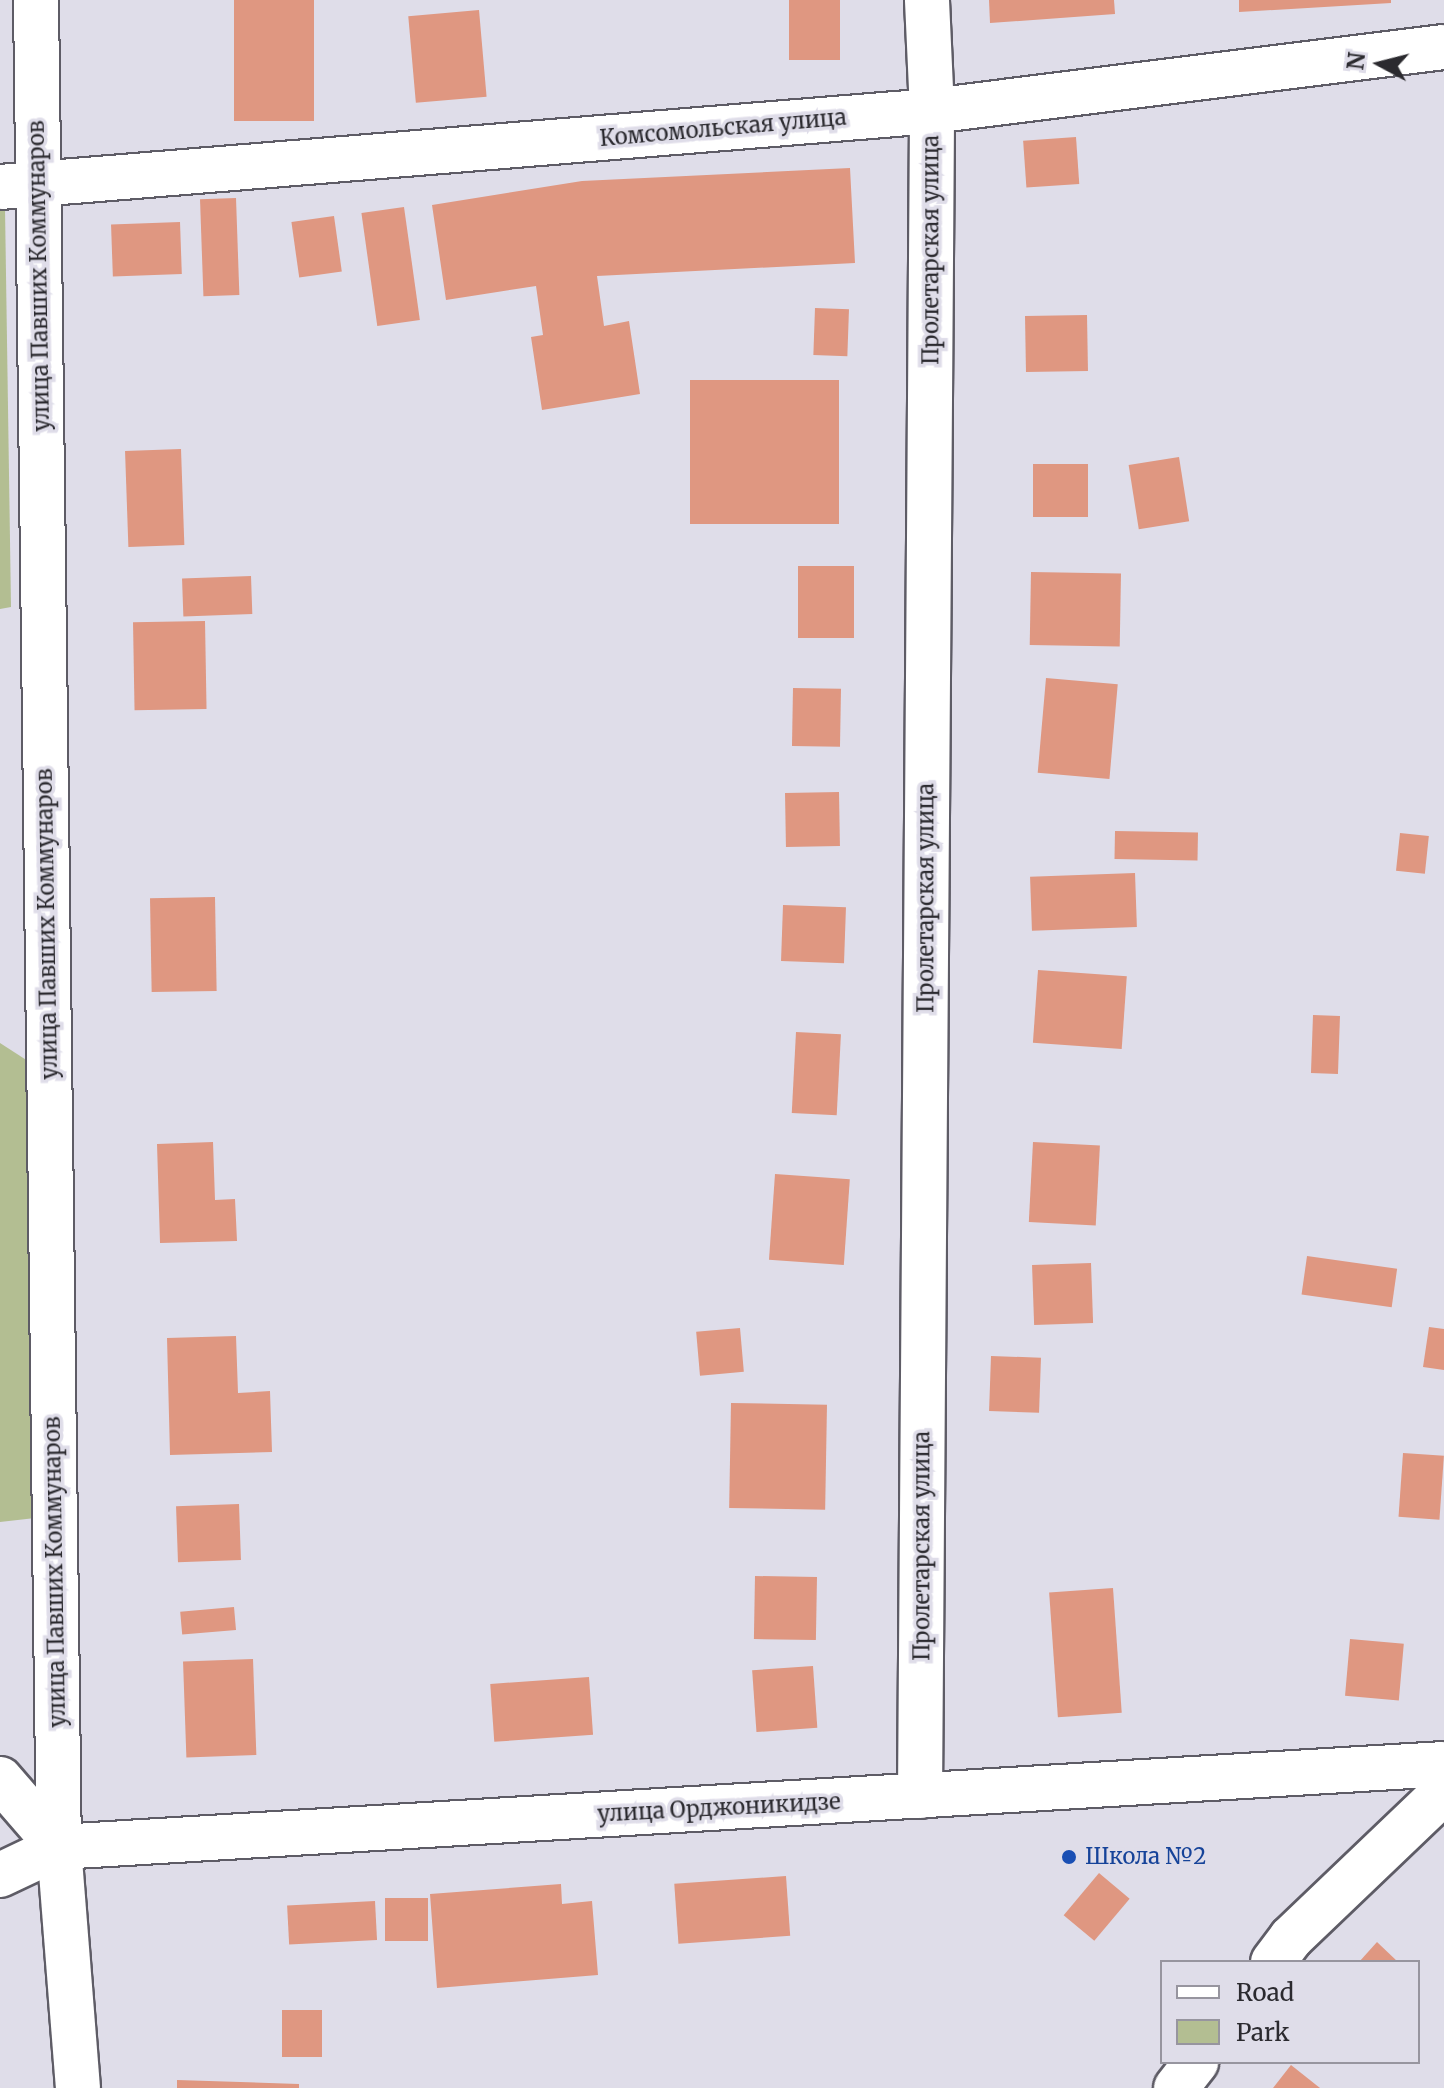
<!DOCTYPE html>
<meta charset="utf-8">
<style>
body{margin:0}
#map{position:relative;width:1444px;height:2088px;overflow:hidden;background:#dfdde9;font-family:Merriweather,serif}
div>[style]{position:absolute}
.green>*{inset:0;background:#b3be92}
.building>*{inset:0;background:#df9781;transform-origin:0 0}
.roads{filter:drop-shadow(2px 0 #5e5c66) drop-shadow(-2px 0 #5e5c66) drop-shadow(0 2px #5e5c66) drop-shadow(0 -2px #5e5c66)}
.street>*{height:44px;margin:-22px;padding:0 22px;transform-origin:22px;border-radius:22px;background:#fff}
.secondary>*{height:44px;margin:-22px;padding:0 22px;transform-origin:22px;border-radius:22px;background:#fff}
.dots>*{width:22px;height:22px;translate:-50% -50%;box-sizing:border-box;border:4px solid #dfdde9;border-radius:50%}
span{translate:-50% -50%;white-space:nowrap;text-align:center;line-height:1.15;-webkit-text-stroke:7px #dfdde9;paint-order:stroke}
.street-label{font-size:22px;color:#2b2a2f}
.transit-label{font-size:22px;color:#164399}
.left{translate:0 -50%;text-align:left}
.legend{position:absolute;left:1160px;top:1960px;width:260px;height:104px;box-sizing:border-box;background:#dfdde9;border:2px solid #97959f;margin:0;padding:10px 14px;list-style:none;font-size:24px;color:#2b2a2f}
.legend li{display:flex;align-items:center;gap:16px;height:40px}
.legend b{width:40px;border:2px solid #97959f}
.north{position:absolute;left:1340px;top:24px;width:80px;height:80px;-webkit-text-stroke:6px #dfdde9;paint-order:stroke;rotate:277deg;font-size:22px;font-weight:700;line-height:32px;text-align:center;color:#2b2a2f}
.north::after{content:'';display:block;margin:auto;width:28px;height:36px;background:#2b2a2f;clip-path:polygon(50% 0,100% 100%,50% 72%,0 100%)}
</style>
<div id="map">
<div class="green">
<i style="clip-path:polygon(5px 208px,11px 607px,0 609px,0 209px)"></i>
<i style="clip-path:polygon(0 1043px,31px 1063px,44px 1517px,0 1522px)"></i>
</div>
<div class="building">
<i style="left:234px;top:0;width:80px;height:121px"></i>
<i style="left:789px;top:0;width:51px;height:60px"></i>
<i style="clip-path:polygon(989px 0,1114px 0,1115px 14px,990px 23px)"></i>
<i style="clip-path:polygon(1239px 0,1391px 0,1391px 3px,1239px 12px)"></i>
<i style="left:479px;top:10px;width:87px;height:71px;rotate:85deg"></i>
<i style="left:1076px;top:137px;width:47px;height:53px;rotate:86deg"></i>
<i style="clip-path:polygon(850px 168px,855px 263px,597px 276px,604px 326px,629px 321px,640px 394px,542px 410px,531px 337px,543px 335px,536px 286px,446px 300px,432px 205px,582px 181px)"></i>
<i style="left:236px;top:198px;width:97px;height:36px;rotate:88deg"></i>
<i style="left:404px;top:207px;width:114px;height:43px;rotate:82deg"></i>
<i style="left:334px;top:216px;width:56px;height:43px;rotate:82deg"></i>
<i style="left:180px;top:222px;width:52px;height:69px;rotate:88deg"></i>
<i style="left:815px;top:308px;width:34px;height:47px;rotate:2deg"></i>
<i style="left:1087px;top:315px;width:56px;height:62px;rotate:89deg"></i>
<i style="left:839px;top:380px;width:144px;height:149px;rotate:90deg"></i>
<i style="left:181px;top:449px;width:96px;height:56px;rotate:88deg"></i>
<i style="left:1179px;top:457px;width:65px;height:51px;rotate:81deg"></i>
<i style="left:1088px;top:464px;width:53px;height:55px;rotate:90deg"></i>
<i style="left:798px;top:566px;width:56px;height:72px"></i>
<i style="left:1031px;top:572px;width:90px;height:73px;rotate:1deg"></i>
<i style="left:251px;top:576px;width:38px;height:69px;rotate:88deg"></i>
<i style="left:205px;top:621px;width:88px;height:72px;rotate:89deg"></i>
<i style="left:1046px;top:678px;width:72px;height:95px;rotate:5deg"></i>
<i style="left:793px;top:688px;width:48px;height:58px;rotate:1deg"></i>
<i style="left:839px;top:792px;width:54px;height:54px;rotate:89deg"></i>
<i style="left:1115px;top:831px;width:83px;height:28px;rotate:1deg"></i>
<i style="left:1400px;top:833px;width:29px;height:38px;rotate:6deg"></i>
<i style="left:1135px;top:873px;width:54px;height:105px;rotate:88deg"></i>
<i style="left:215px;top:897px;width:94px;height:65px;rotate:89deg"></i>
<i style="left:783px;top:905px;width:63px;height:56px;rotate:2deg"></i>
<i style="left:1038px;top:970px;width:89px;height:73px;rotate:4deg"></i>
<i style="left:1313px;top:1015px;width:27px;height:58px;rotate:2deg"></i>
<i style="left:796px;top:1032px;width:45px;height:81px;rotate:3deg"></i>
<i style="clip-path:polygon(213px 1142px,215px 1200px,235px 1199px,237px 1241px,160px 1243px,157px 1144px)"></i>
<i style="left:1033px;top:1142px;width:67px;height:80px;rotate:3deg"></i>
<i style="left:775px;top:1174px;width:75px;height:86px;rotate:4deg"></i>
<i style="left:1307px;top:1256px;width:91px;height:39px;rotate:8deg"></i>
<i style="left:1091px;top:1263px;width:60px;height:59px;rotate:88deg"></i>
<i style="clip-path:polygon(1429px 1327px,1444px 1329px,1444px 1370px,1423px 1367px)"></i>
<i style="left:740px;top:1328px;width:44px;height:44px;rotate:85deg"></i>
<i style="clip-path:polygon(236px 1336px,238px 1393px,270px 1391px,272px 1452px,170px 1455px,167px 1338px)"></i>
<i style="left:991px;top:1356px;width:50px;height:55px;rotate:2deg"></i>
<i style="left:731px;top:1403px;width:96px;height:105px;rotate:1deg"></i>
<i style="left:1403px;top:1453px;width:41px;height:64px;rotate:4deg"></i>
<i style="left:239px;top:1504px;width:56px;height:63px;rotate:88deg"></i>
<i style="left:755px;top:1576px;width:62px;height:63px;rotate:1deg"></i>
<i style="left:1113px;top:1588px;width:125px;height:64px;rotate:86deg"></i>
<i style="left:234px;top:1607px;width:23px;height:54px;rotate:85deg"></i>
<i style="left:1350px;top:1639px;width:54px;height:57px;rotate:5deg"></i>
<i style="left:253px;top:1659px;width:96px;height:70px;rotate:88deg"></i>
<i style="left:813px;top:1666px;width:62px;height:61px;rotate:86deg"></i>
<i style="left:589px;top:1677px;width:58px;height:99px;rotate:86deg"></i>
<i style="left:1099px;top:1873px;width:40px;height:55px;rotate:40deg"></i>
<i style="left:786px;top:1876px;width:60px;height:112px;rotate:86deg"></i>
<i style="clip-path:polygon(561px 1884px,562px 1904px,592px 1901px,598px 1975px,437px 1988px,430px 1894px)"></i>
<i style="left:385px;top:1898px;width:43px;height:43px"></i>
<i style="left:375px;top:1901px;width:39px;height:88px;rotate:87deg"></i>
<i style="clip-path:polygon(1377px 1942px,1398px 1962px,1359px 1962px)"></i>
<i style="left:282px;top:2010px;width:40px;height:47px"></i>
<i style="clip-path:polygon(1291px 2065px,1320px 2088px,1273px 2088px)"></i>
<i style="clip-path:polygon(177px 2080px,299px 2084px,299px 2088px,177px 2088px)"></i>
</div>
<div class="roads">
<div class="street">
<i style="left:0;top:187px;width:935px;rotate:-4.66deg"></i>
<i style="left:932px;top:111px;width:516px;rotate:-7.13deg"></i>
<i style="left:0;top:1779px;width:90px;rotate:49.1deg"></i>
<i style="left:920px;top:1796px;width:1685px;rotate:-89.59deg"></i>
<i style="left:932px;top:111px;width:111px;rotate:-92.6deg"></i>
<i style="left:0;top:1875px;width:65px;rotate:-25.4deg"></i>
<i style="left:59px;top:1847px;width:1387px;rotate:-3.43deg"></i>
</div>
<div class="secondary">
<i style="left:36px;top:0;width:1847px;rotate:89.29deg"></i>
<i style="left:59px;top:1847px;width:242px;rotate:85.5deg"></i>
<i style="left:1273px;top:1962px;width:30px;rotate:-53deg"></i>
<i style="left:1291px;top:1938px;width:211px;rotate:-43.7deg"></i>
<i style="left:1176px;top:2088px;width:33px;rotate:-52deg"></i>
</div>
</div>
<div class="dots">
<i style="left:1069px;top:1857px;background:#1a4fb4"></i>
</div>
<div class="street-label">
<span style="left:723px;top:128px;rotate:-5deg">Комсомольская улица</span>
<span style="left:931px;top:250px;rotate:-90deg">Пролетарская улица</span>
<span style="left:39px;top:276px;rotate:-91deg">улица Павших Коммунаров</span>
<span style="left:926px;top:898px;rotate:-90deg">Пролетарская улица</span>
<span style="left:47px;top:924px;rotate:-91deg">улица Павших Коммунаров</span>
<span style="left:922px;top:1546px;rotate:-90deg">Пролетарская улица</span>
<span style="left:55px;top:1572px;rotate:-91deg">улица Павших Коммунаров</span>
<span style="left:719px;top:1808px;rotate:-3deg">улица Орджоникидзе</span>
</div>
<div class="transit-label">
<span class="left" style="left:1085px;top:1857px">Школа №2</span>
</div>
<ul class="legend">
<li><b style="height:10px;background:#fff"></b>Road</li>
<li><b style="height:22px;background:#b3be92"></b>Park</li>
</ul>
<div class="north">N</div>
</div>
